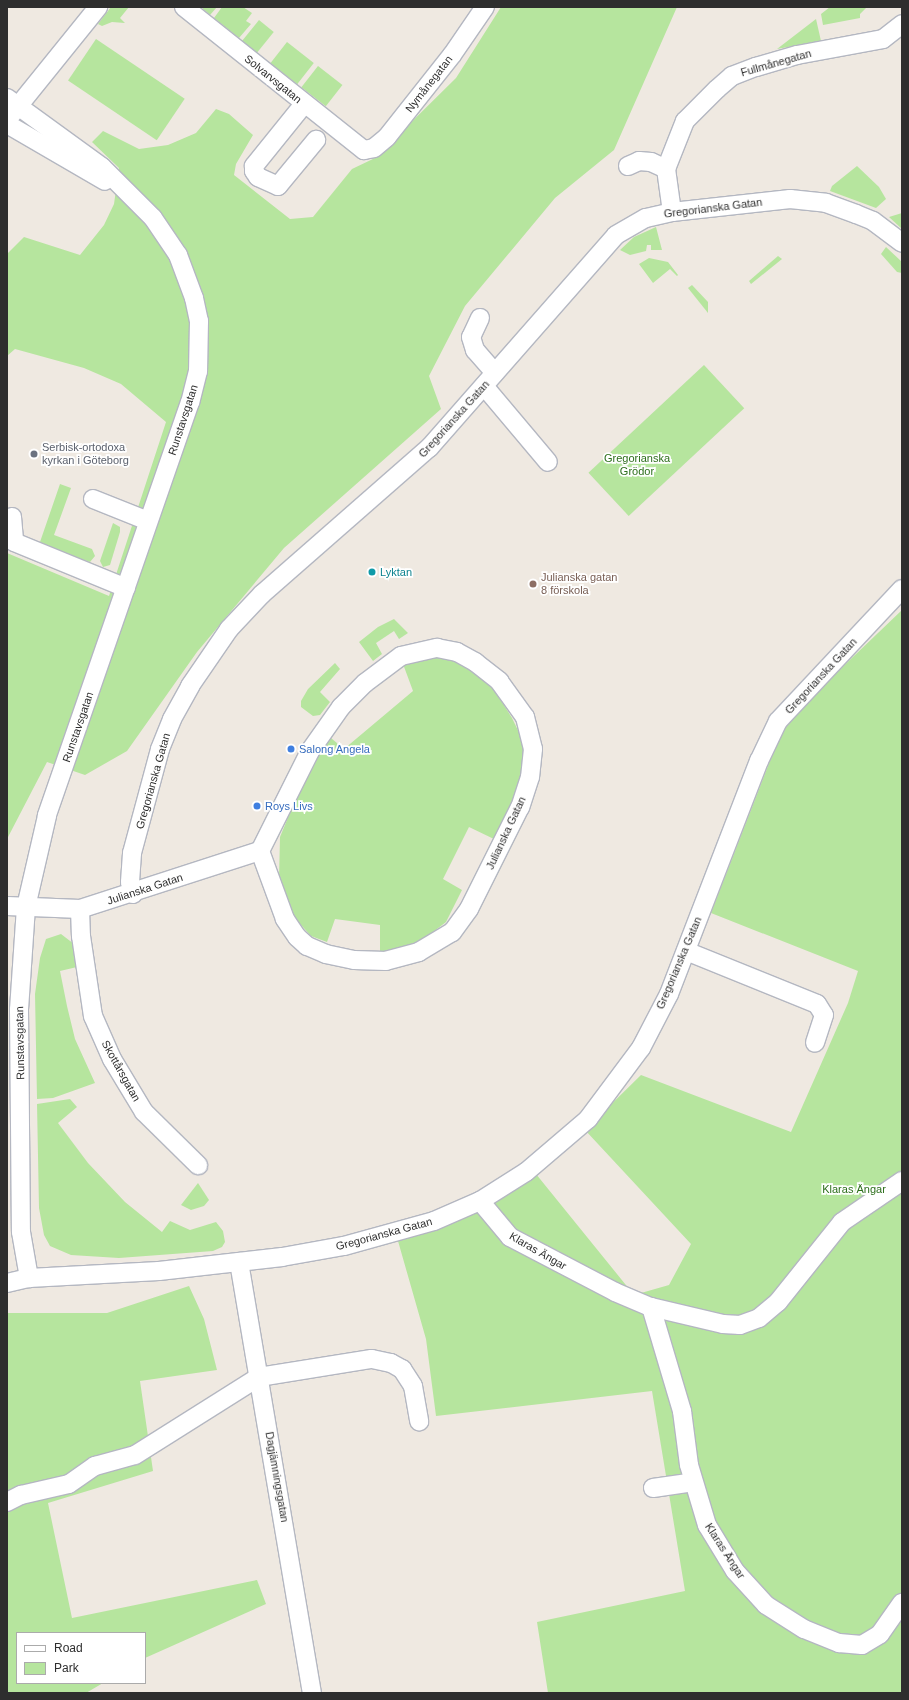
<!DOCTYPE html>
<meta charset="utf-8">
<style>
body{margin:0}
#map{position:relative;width:909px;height:1700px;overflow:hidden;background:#efe9e1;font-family:Arial,sans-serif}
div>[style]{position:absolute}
.green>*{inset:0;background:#b6e59e;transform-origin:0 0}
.roads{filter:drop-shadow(1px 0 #b4b7c1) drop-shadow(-1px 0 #b4b7c1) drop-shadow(0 1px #b4b7c1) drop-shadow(0 -1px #b4b7c1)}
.minor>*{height:18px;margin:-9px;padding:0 9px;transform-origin:9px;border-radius:9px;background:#fff}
.dots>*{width:11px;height:11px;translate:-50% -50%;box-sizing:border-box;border:2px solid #fff;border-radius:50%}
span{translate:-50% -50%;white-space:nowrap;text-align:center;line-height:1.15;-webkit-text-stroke:3.5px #fff;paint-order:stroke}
.street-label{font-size:11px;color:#2e2e2e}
.worship-label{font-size:11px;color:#5b616d}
.left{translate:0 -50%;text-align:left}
.park-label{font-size:11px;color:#2c6e1b}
.culture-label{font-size:11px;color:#0d838f}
.education-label{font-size:11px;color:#785e54}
.shop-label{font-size:11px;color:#366cbe}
.frame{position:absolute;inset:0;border:8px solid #2e2e2e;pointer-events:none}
.legend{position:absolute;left:16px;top:1632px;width:130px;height:52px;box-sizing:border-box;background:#fff;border:1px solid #ababab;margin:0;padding:5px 7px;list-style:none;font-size:12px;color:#2e2e2e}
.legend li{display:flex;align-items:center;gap:8px;height:20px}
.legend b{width:20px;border:1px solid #ababab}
</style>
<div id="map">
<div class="green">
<i style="clip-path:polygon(111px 7px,129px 7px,120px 18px,125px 23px,112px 22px,102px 26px,98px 24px)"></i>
<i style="clip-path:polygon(201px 7px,217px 7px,210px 15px)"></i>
<i style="clip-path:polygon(222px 7px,243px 7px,252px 13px,246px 21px,251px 24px,239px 38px,214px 18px)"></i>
<i style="clip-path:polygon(501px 7px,677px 7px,614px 150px,555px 198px,465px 306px,429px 376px,441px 409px,284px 548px,197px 652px,127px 751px,85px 775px,47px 762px,7px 839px,7px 553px,109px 596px,166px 422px,121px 384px,84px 368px,15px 349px,7px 356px,7px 254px,24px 237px,80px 255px,104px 225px,114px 204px,119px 168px,92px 142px,103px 131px,139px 149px,168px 145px,196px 133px,216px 109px,229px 114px,253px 135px,236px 164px,234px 175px,290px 219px,313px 217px,352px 169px,375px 158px,456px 78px)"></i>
<i style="clip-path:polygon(830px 7px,867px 7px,860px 14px,860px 18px,823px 25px,821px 14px)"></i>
<i style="clip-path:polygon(816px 19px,821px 41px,777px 49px)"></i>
<i style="left:259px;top:20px;width:19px;height:27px;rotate:39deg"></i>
<i style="left:96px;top:39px;width:107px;height:50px;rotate:34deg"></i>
<i style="left:287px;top:42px;width:34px;height:27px;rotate:38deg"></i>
<i style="left:318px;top:66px;width:31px;height:27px;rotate:38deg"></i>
<i style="clip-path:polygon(857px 166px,879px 187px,886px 199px,876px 208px,830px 191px,832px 186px)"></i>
<i style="clip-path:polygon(902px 213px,902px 229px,889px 217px)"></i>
<i style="clip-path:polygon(656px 227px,662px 250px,651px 250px,651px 245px,647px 245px,646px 251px,630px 255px,620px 250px,634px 237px)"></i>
<i style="clip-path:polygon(886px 247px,902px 262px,902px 273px,897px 272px,881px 254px)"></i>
<i style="clip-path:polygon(778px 256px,782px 259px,751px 284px,749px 281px)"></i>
<i style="clip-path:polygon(649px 258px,668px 262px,678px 275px,677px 276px,670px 269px,653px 283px,639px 264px)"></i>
<i style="clip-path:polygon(692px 285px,708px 302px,708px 313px,688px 288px)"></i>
<i style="left:704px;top:365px;width:59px;height:158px;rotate:47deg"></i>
<i style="clip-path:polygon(60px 484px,71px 488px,54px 535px,92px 549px,95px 556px,90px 562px,46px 547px,40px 542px)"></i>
<i style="clip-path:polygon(113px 523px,120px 527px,120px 532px,110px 565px,103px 567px,100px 561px)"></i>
<i style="clip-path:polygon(902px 610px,902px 1693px,548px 1693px,537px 1622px,685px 1591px,652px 1391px,436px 1416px,426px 1339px,398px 1241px,470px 1216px,536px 1174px,634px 1295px,669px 1285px,691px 1244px,585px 1130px,641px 1075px,791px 1132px,848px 1003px,858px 971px,711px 913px,785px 722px)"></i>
<i style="clip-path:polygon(394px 619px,408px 633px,399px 639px,394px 631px,376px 643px,382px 654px,373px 661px,359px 642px,378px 627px)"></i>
<i style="clip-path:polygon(422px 658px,449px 658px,471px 669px,493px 688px,512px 718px,528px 751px,526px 775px,496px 840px,469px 827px,443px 879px,462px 890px,446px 922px,416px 945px,380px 952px,380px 925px,335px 919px,327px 942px,311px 936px,292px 915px,279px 880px,280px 837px,289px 815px,316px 756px,331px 738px,344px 749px,413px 691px,403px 664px)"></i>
<i style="clip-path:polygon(335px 663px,340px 669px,320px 692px,330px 702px,320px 715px,313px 716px,301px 707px,301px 701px,308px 689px)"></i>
<i style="clip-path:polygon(61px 934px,74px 944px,77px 967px,60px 971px,67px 1006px,75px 1039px,95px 1083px,53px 1098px,37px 1099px,35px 994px,40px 958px,46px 939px)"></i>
<i style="clip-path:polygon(70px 1099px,77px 1107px,58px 1123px,88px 1163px,125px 1202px,162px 1232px,170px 1221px,190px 1230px,216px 1222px,223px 1231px,225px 1242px,222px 1247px,213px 1251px,119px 1258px,71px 1255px,50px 1246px,44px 1235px,39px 1208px,37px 1104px)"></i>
<i style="clip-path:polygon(198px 1183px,209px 1200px,204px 1206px,191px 1210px,181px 1205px)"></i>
<i style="clip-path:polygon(189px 1286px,204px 1319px,217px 1370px,140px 1381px,153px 1471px,48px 1503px,72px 1618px,257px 1580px,266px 1604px,145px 1658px,145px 1633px,17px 1633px,17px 1683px,103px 1683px,86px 1693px,7px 1693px,7px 1313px,107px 1313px)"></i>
</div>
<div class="roads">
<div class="minor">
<i style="left:184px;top:7px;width:230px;rotate:38.5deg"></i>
<i style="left:364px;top:150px;width:10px;rotate:-11deg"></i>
<i style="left:374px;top:148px;width:17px;rotate:-40deg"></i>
<i style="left:387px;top:137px;width:105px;rotate:-51.6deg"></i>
<i style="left:452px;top:55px;width:58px;rotate:-55.5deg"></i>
<i style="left:7px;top:98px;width:117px;rotate:36deg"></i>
<i style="left:102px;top:167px;width:72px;rotate:45deg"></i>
<i style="left:153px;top:218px;width:45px;rotate:56deg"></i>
<i style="left:178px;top:255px;width:46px;rotate:69.6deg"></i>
<i style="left:194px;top:298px;width:24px;rotate:78deg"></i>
<i style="left:199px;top:321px;width:50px;rotate:91.1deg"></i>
<i style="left:198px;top:371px;width:32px;rotate:104deg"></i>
<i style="left:190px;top:402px;width:438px;rotate:109.1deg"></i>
<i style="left:47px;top:816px;width:93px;rotate:103deg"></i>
<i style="left:26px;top:907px;width:103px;rotate:93.9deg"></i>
<i style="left:19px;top:1010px;width:222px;rotate:89.5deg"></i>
<i style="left:21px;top:1232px;width:47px;rotate:80.1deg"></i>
<i style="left:304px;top:104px;width:80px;rotate:128.9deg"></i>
<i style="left:254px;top:166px;width:5px;rotate:90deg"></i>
<i style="left:254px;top:171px;width:7px;rotate:56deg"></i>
<i style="left:258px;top:177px;width:22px;rotate:24deg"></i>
<i style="left:278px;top:186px;width:60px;rotate:-50.4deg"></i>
<i style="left:11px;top:115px;width:139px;rotate:-51.1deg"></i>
<i style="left:7px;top:124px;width:113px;rotate:30.2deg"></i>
<i style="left:628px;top:166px;width:12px;rotate:-24deg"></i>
<i style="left:639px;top:161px;width:12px;rotate:5deg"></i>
<i style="left:651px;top:162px;width:17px;rotate:25deg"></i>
<i style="left:672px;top:212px;width:43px;rotate:-97.9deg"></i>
<i style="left:666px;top:169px;width:52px;rotate:-68.4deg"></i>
<i style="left:685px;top:121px;width:45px;rotate:-45deg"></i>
<i style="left:717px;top:89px;width:20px;rotate:-41deg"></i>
<i style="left:732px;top:76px;width:26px;rotate:-21deg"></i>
<i style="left:756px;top:67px;width:43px;rotate:-16.3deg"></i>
<i style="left:797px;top:55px;width:87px;rotate:-10.5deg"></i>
<i style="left:883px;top:39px;width:24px;rotate:-38deg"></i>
<i style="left:480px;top:318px;width:21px;rotate:115deg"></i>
<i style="left:471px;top:337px;width:14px;rotate:73deg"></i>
<i style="left:475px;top:350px;width:30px;rotate:49deg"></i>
<i style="left:484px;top:386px;width:99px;rotate:49.9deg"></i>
<i style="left:93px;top:499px;width:59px;rotate:21.8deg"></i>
<i style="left:12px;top:517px;width:25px;rotate:85deg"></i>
<i style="left:14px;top:542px;width:121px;rotate:22.3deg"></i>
<i style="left:437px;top:648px;width:20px;rotate:11deg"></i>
<i style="left:457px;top:652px;width:21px;rotate:29deg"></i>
<i style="left:475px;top:662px;width:31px;rotate:38deg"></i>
<i style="left:499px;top:681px;width:44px;rotate:54.2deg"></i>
<i style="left:525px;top:717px;width:33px;rotate:76deg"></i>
<i style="left:533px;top:749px;width:28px;rotate:96deg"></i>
<i style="left:530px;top:777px;width:32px;rotate:108deg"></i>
<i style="left:520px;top:807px;width:114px;rotate:116.6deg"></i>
<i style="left:469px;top:909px;width:29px;rotate:126deg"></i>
<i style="left:452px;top:932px;width:39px;rotate:149deg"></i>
<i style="left:419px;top:952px;width:34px;rotate:165deg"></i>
<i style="left:386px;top:961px;width:32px;rotate:-178deg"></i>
<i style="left:354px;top:960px;width:29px;rotate:-168deg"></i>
<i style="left:326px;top:954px;width:21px;rotate:-157deg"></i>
<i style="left:307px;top:946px;width:13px;rotate:-138deg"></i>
<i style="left:297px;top:937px;width:22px;rotate:-124deg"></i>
<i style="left:285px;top:919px;width:72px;rotate:-110.2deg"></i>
<i style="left:260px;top:851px;width:112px;rotate:-63.4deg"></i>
<i style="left:310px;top:751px;width:54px;rotate:-54.8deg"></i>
<i style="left:341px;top:707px;width:34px;rotate:-45deg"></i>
<i style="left:365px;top:683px;width:45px;rotate:-36.9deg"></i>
<i style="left:401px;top:656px;width:37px;rotate:-13deg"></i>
<i style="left:133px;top:894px;width:12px;rotate:-104deg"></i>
<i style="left:130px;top:882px;width:29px;rotate:-86deg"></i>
<i style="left:132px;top:853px;width:108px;rotate:-74.9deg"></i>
<i style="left:160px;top:749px;width:32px;rotate:-68deg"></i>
<i style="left:172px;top:719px;width:38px;rotate:-61deg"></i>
<i style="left:190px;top:686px;width:69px;rotate:-55.6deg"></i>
<i style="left:229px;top:629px;width:48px;rotate:-46.7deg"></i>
<i style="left:262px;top:594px;width:222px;rotate:-41.2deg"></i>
<i style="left:429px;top:448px;width:283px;rotate:-48.7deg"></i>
<i style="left:616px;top:235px;width:34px;rotate:-30deg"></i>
<i style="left:646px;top:218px;width:27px;rotate:-13deg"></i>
<i style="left:672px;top:212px;width:119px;rotate:-6.3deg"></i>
<i style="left:790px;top:199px;width:36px;rotate:6deg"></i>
<i style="left:826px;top:203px;width:32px;rotate:20deg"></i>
<i style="left:856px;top:214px;width:18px;rotate:22deg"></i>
<i style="left:873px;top:221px;width:36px;rotate:37deg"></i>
<i style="left:7px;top:906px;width:73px;rotate:2.4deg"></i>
<i style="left:80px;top:909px;width:189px;rotate:-17.9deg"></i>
<i style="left:80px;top:909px;width:27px;rotate:88deg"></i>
<i style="left:81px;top:936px;width:81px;rotate:81.5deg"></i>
<i style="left:93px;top:1016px;width:47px;rotate:66.2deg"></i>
<i style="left:112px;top:1059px;width:62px;rotate:58.9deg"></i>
<i style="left:144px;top:1112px;width:76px;rotate:44.5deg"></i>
<i style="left:686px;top:951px;width:141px;rotate:22deg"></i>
<i style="left:817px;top:1004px;width:13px;rotate:58deg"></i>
<i style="left:824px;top:1015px;width:29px;rotate:108deg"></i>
<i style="left:480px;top:1201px;width:47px;rotate:50.2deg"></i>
<i style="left:510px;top:1237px;width:119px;rotate:27.6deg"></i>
<i style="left:615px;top:1292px;width:39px;rotate:23deg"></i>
<i style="left:651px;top:1307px;width:74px;rotate:13.3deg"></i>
<i style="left:723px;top:1324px;width:17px;rotate:3deg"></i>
<i style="left:740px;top:1325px;width:20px;rotate:-20deg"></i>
<i style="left:759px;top:1318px;width:25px;rotate:-40deg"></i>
<i style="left:778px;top:1302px;width:102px;rotate:-51.3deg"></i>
<i style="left:842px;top:1222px;width:73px;rotate:-34.3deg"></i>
<i style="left:239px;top:1262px;width:437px;rotate:80.4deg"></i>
<i style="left:7px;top:1283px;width:23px;rotate:-13deg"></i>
<i style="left:29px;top:1278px;width:130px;rotate:-3.1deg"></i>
<i style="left:159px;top:1271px;width:124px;rotate:-6.5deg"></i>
<i style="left:282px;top:1257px;width:63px;rotate:-10.1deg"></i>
<i style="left:344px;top:1246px;width:93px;rotate:-15.5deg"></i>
<i style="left:434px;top:1221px;width:50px;rotate:-23.5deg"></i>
<i style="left:480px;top:1201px;width:54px;rotate:-32.2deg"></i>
<i style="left:526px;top:1172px;width:82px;rotate:-40.5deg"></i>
<i style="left:588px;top:1119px;width:89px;rotate:-53.3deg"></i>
<i style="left:641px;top:1048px;width:61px;rotate:-62.6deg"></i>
<i style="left:669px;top:994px;width:250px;rotate:-68.9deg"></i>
<i style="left:759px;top:761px;width:44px;rotate:-64.6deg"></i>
<i style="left:778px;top:721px;width:181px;rotate:-46.8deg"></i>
<i style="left:651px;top:1307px;width:109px;rotate:73.4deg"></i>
<i style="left:682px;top:1411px;width:54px;rotate:82.6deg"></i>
<i style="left:689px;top:1465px;width:63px;rotate:73.3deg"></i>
<i style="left:707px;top:1525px;width:54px;rotate:58.7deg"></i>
<i style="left:735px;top:1571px;width:46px;rotate:47.6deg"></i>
<i style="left:766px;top:1605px;width:45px;rotate:32.3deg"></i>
<i style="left:804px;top:1629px;width:38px;rotate:22deg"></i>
<i style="left:839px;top:1643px;width:23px;rotate:5deg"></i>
<i style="left:862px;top:1645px;width:21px;rotate:-31deg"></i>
<i style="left:880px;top:1634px;width:38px;rotate:-55deg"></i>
<i style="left:653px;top:1488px;width:41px;rotate:-8.3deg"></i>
<i style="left:7px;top:1502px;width:16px;rotate:-27deg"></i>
<i style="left:21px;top:1495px;width:49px;rotate:-12.9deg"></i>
<i style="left:69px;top:1484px;width:32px;rotate:-35deg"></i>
<i style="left:95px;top:1466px;width:41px;rotate:-15.4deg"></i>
<i style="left:135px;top:1455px;width:146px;rotate:-32.2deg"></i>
<i style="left:259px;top:1377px;width:114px;rotate:-9.1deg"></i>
<i style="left:372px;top:1359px;width:19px;rotate:12deg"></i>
<i style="left:391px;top:1363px;width:13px;rotate:29deg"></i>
<i style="left:402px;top:1369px;width:20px;rotate:57deg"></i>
<i style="left:413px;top:1386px;width:36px;rotate:80deg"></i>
</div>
</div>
<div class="dots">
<i style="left:34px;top:454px;background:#6b7280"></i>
<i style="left:372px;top:572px;background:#0f9aa8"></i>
<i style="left:533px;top:584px;background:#8d6e63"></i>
<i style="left:291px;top:749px;background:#3f7fe0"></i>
<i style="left:257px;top:806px;background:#3f7fe0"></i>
</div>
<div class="street-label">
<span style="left:776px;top:63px;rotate:-16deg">Fullmånegatan</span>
<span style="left:273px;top:79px;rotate:39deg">Solvarvsgatan</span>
<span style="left:429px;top:84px;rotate:-52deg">Nymånegatan</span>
<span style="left:713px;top:208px;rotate:-7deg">Gregorianska Gatan</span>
<span style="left:454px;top:419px;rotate:-48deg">Gregorianska Gatan</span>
<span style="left:183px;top:420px;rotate:-72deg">Runstavsgatan</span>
<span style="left:821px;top:676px;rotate:-47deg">Gregorianska Gatan</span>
<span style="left:78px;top:727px;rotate:-71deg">Runstavsgatan</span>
<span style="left:153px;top:781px;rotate:-74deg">Gregorianska Gatan</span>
<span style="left:506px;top:833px;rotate:-65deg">Julianska Gatan</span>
<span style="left:145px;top:889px;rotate:-18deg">Julianska Gatan</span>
<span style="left:679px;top:963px;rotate:-67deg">Gregorianska Gatan</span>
<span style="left:20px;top:1043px;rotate:-91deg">Runstavsgatan</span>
<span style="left:121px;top:1071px;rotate:61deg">Skottårsgatan</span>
<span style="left:384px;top:1234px;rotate:-15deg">Gregorianska Gatan</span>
<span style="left:538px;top:1251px;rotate:30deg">Klaras Ängar</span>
<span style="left:277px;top:1477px;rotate:80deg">Dagjämningsgatan</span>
<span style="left:725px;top:1551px;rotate:57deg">Klaras Ängar</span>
</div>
<div class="worship-label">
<span class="left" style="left:42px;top:454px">Serbisk-ortodoxa<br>kyrkan i Göteborg</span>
</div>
<div class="park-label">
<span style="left:637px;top:465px">Gregorianska<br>Grödor</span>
<span style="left:854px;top:1189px">Klaras Ängar</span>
</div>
<div class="culture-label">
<span class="left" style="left:380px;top:572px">Lyktan</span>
</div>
<div class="education-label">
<span class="left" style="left:541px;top:584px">Julianska gatan<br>8 förskola</span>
</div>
<div class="shop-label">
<span class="left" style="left:299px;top:749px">Salong Angela</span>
<span class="left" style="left:265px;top:806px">Roys Livs</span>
</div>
<div class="frame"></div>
<ul class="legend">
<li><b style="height:5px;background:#fff"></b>Road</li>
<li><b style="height:11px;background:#b6e59e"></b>Park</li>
</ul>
</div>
